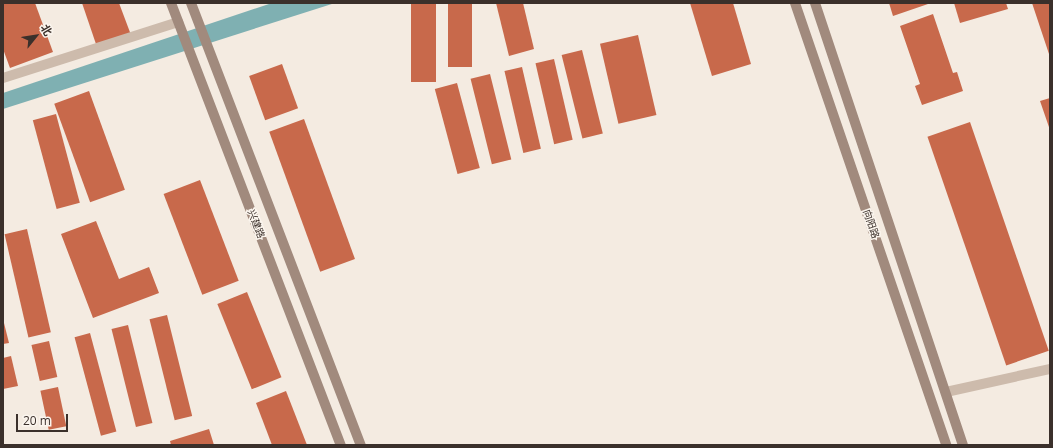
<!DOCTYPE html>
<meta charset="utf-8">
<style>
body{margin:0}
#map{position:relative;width:1053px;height:448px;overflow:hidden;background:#f4ebe1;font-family:"Open Sans","Noto Sans SC",sans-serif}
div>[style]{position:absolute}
.water>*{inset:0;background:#7fb0b2}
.building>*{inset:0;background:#c8694b;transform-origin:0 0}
.lane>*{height:10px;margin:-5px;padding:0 5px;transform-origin:5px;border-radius:5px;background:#cdbbac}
.street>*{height:10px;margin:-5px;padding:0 5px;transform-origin:5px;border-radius:5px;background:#cdbbac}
.secondary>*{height:10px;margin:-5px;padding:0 5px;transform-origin:5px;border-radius:5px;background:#a18a7d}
span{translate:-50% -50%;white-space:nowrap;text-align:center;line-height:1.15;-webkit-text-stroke:3px #fbf5ee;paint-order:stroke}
.street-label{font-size:10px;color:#3b302b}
.frame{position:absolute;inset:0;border:4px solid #3b302b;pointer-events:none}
.north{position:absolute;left:16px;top:16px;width:40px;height:40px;-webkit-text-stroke:3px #fbf5ee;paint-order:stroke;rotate:60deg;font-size:11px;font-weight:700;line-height:16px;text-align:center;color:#3b302b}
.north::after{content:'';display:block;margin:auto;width:14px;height:18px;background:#3b302b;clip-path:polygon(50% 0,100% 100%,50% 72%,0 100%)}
.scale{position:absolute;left:16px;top:414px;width:52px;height:18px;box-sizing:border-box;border:2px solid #3b302b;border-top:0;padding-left:5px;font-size:12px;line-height:14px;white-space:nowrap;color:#3b302b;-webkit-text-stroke:3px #fbf5ee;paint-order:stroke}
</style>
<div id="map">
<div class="water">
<i style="clip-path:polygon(272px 3px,335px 3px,3px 109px,3px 93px)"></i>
</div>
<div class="building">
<i style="clip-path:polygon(3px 3px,35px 3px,53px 52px,10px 68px,3px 49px)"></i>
<i style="clip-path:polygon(82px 3px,119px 3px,131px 35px,97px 47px)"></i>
<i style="left:411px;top:3px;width:25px;height:79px"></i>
<i style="left:448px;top:3px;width:24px;height:64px"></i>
<i style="clip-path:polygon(496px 3px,523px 3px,534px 49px,509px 56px)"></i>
<i style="clip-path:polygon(690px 3px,733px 3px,751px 64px,712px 76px)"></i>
<i style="clip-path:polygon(889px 3px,927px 3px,928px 4px,893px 16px)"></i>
<i style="clip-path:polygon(954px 3px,1006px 3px,1008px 9px,960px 23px)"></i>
<i style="clip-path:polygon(1032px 3px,1050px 3px,1050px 57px)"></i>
<i style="clip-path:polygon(933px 14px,953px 73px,957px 72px,963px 91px,922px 105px,915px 86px,920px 84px,900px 26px)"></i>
<i style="left:638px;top:35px;width:82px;height:39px;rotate:77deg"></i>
<i style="left:582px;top:50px;width:86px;height:21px;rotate:76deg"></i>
<i style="left:554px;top:59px;width:83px;height:19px;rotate:77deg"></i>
<i style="left:282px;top:64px;width:47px;height:35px;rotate:70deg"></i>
<i style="left:522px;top:67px;width:84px;height:18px;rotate:77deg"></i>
<i style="left:490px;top:74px;width:88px;height:20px;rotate:76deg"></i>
<i style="left:457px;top:83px;width:88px;height:23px;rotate:75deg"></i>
<i style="left:89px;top:91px;width:105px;height:37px;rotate:70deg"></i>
<i style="clip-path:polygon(1050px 98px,1050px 130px,1040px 101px)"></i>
<i style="left:56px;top:114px;width:92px;height:24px;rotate:75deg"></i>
<i style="left:304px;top:119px;width:149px;height:37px;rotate:70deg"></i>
<i style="left:970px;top:122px;width:242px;height:45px;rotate:71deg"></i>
<i style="left:200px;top:180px;width:108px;height:39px;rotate:69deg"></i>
<i style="clip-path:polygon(96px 221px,119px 279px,149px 267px,159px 293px,93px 318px,61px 234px)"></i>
<i style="left:27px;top:229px;width:106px;height:23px;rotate:77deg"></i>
<i style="left:247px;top:292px;width:92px;height:32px;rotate:68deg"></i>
<i style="left:167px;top:315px;width:104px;height:18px;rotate:76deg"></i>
<i style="clip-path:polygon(3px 319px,9px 343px,3px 344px)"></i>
<i style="left:128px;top:325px;width:101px;height:17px;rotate:76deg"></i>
<i style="left:90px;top:333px;width:102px;height:16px;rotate:75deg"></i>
<i style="left:49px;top:341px;width:37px;height:18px;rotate:77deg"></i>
<i style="clip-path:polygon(11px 356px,18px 386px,3px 389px,3px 358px)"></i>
<i style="left:58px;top:387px;width:40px;height:18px;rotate:78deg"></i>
<i style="clip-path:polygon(286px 391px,307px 445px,272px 445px,256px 403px)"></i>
<i style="clip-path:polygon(209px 429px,214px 445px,171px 445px,170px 441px)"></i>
</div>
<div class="lane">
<i style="left:946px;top:392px;width:107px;rotate:-12.5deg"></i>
</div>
<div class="street">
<i style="left:3px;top:78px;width:184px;rotate:-17.7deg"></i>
</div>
<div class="secondary">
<i style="left:171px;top:3px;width:474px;rotate:69deg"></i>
<i style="left:191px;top:3px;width:474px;rotate:69deg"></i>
<i style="left:795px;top:3px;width:467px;rotate:71.1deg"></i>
<i style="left:815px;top:3px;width:466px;rotate:71.5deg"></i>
</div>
<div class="street-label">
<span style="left:256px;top:224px;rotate:69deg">兴建路</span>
<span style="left:871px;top:224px;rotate:71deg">向阳路</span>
</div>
<div class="frame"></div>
<div class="north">北</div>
<div class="scale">20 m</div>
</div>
